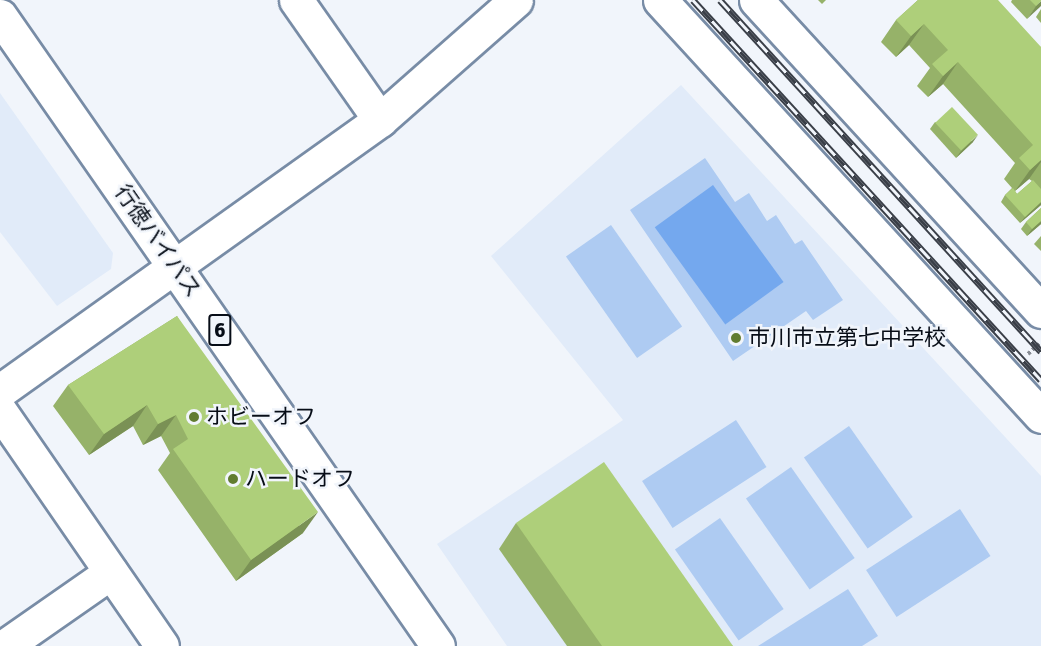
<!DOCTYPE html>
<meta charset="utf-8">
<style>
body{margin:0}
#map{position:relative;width:1041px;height:646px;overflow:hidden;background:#f1f5fb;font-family:Signika,"Noto Sans JP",sans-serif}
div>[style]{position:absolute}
.built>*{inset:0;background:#e1ebf9}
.green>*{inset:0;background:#aecbf2;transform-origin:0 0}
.water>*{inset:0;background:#74a8ee;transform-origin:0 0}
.path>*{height:4px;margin-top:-2px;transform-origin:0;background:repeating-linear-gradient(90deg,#878c94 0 3px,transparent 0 6px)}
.roads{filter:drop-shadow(2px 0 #788ca6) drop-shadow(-2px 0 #788ca6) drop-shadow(0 2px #788ca6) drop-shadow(0 -2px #788ca6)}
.minor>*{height:33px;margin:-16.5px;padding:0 16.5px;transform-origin:16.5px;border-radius:16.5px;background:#fff}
.major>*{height:33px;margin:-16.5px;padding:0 16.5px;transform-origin:16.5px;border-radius:16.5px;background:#fff}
.rail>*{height:7px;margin-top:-3.5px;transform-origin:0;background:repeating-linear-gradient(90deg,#f1f5fb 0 14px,#3a3f48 0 28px);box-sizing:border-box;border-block:2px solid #3a3f48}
.wall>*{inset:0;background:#96b269}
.shaded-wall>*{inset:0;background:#7a9155}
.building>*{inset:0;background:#aecf7a;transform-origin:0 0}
.dots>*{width:16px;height:16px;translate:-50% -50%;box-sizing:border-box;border:3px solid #f1f5fb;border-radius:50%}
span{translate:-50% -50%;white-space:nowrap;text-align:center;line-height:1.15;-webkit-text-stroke:5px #f1f5fb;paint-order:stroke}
.shield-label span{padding:2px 4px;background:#f1f5fb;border:2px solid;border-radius:4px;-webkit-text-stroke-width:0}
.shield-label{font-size:21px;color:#070d17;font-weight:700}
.street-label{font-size:22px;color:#070d17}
.poi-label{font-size:22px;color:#070d17}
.left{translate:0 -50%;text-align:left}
</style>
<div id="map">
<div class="built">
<i style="clip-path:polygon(681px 85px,1041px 476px,1041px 646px,507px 646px,437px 544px,623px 420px,491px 256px)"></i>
<i style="clip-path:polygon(0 93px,113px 253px,111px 269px,57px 306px,0 232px)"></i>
</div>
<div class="green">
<i style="clip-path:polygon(705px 158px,735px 202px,749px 193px,767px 221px,776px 215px,795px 244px,802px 240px,843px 300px,813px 320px,806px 311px,733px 361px,630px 210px)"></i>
<i style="left:611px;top:225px;width:124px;height:55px;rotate:55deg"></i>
<i style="left:736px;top:420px;width:56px;height:112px;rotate:57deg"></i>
<i style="left:849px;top:426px;width:111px;height:55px;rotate:55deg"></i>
<i style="left:791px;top:467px;width:111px;height:55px;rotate:55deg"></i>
<i style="left:960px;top:509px;width:56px;height:112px;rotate:57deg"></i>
<i style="left:720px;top:518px;width:111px;height:55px;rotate:55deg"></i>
<i style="clip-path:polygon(848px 589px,878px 636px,862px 646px,758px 646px)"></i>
</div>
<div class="water">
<i style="left:713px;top:185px;width:120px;height:72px;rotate:54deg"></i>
</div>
<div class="path">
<i style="left:1028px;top:354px;width:16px;rotate:-43deg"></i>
</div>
<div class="roads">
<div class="minor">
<i style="left:296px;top:0;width:146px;rotate:55deg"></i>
<i style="left:660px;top:0;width:564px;rotate:47.51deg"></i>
<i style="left:756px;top:0;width:422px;rotate:47.5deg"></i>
<i style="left:0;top:391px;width:467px;rotate:-35.5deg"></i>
<i style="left:380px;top:120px;width:181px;rotate:-41.4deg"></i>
<i style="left:0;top:411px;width:285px;rotate:55.4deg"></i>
<i style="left:5px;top:646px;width:129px;rotate:-34.9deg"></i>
</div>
<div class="major">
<i style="left:0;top:16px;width:767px;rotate:55.19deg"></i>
</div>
</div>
<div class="rail">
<i style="left:693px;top:0;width:515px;rotate:47.52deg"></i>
<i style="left:720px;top:0;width:476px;rotate:47.6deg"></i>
</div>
<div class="wall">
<i style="clip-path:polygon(818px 0,826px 0,822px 4px)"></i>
<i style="clip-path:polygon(evenodd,918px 0,1041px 47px,1041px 205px,1020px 223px,1001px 202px,1005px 195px,1012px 188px,1004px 179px,1015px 163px,943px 84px,928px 97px,917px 86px,930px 68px,909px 45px,896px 57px,881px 42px,896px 20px,918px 0,1029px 179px,1032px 181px,1017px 194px,1015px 191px,1029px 179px)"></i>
<i style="clip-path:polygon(1012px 0,1041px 0,1027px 19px,1011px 2px)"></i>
<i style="clip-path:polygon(1041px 9px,1041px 23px,1036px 17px)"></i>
<i style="clip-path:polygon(935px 122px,973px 142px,956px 158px,930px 129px)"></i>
<i style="clip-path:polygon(1041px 208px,1041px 224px,1027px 236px,1021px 229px,1026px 222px)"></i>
<i style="clip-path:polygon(1041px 236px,1041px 251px,1034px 244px)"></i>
<i style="clip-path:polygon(177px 316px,303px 533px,236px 581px,158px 470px,170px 453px,161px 436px,143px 445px,133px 426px,89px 455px,53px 406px,68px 385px)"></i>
<i style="clip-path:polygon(516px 523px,733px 646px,567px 646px,499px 549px)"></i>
</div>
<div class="shaded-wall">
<i style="clip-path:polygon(1041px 1px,1041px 6px,1027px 19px,1036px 6px)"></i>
<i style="clip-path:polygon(924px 24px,909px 45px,896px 57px,911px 36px)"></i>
<i style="clip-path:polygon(958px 62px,943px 84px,928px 97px,943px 76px)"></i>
<i style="clip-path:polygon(978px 135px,973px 142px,956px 158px,961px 151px)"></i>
<i style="clip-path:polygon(1041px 160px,1041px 162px,1029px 179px,1015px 191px,1030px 170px)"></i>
<i style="clip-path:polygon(1041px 202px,1041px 205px,1020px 223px,1025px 217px)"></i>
<i style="clip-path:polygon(1041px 221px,1041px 224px,1027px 236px,1032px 229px)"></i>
<i style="clip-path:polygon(147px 405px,133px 426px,89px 455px,104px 434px)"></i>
<i style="clip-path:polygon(176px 415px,161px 436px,143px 445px,158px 424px)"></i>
<i style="clip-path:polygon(318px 512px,303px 533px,236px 581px,251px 560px)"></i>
</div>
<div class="building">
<i style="clip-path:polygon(918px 0,998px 0,1041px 47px,1041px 160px,1030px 170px,1019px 158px,1033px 145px,958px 62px,943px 76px,932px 64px,948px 50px,924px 24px,911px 36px,896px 20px)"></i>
<i style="clip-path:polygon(1030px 0,1041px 0,1041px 1px,1036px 6px)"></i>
<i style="left:952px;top:107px;width:38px;height:23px;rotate:47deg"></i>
<i style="clip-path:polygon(1033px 180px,1041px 189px,1041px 202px,1025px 217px,1005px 195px,1013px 188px,1017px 194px)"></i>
<i style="clip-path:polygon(1041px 208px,1041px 221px,1032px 229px,1026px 222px)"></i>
<i style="clip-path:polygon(177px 316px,318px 512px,251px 560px,173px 449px,188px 439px,176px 415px,158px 424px,147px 405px,104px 434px,68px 385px)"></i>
<i style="clip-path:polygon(604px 462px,733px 646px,602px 646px,516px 523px)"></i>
</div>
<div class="dots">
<i style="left:736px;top:338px;background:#617c30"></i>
<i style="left:194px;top:417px;background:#617c30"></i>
<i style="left:233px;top:479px;background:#617c30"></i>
</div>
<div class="shield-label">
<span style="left:220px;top:330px">6</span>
</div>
<div class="street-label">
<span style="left:158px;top:241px;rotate:55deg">行徳バイパス</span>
</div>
<div class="poi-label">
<span class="left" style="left:748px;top:338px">市川市立第七中学校</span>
<span class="left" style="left:206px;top:417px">ホビーオフ</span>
<span class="left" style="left:245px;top:479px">ハードオフ</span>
</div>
</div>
